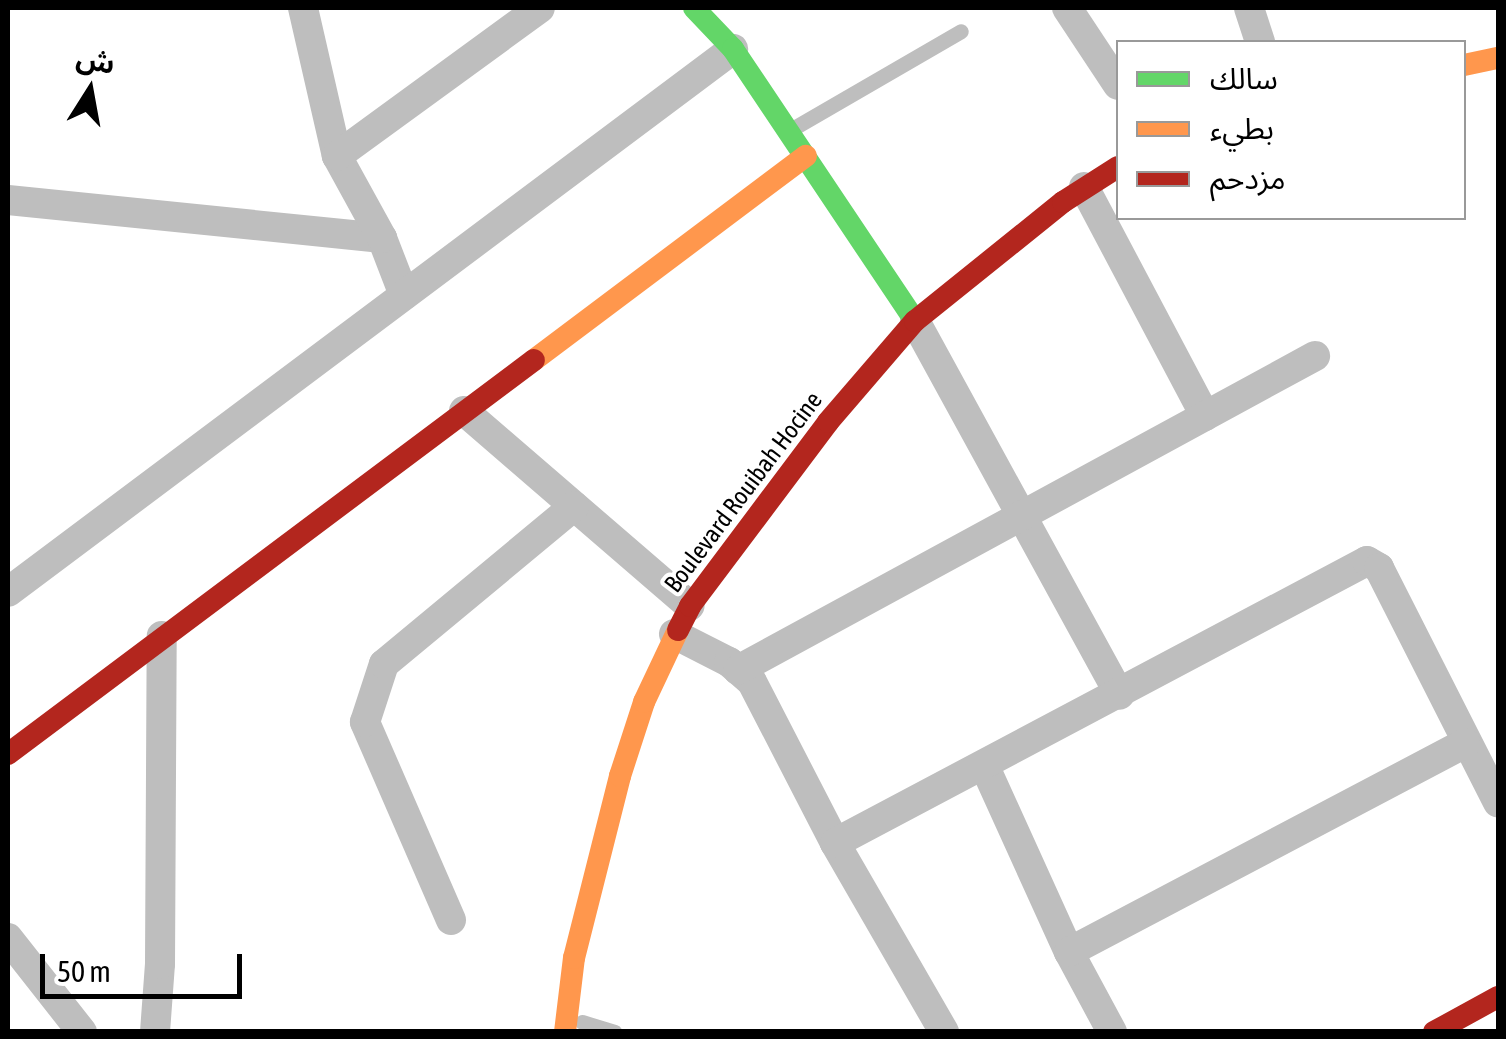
<!DOCTYPE html>
<meta charset="utf-8">
<style>
body{margin:0}
#map{position:relative;width:1506px;height:1039px;overflow:hidden;background:#fff;font-family:"Asap Condensed","Noto Sans Arabic",sans-serif}
div>[style]{position:absolute}
.lane>*{height:15px;margin:-7.5px;padding:0 7.5px;transform-origin:7.5px;border-radius:7.5px;background:#bebebe}
.street>*{height:30px;margin:-15px;padding:0 15px;transform-origin:15px;border-radius:15px;background:#bebebe}
.fast>*{height:22px;margin:-11px;padding:0 11px;transform-origin:11px;border-radius:11px;background:#63d668}
.slow>*{height:22px;margin:-11px;padding:0 11px;transform-origin:11px;border-radius:11px;background:#ff974d}
.jam>*{height:22px;margin:-11px;padding:0 11px;transform-origin:11px;border-radius:11px;background:#b3261e}
span{translate:-50% -50%;white-space:nowrap;text-align:center;line-height:1.15;-webkit-text-stroke:8px #fff;paint-order:stroke}
.street-label{font-size:25px;color:#000}
.frame{position:absolute;inset:0;border:10px solid #000;pointer-events:none}
.legend{position:absolute;left:1116px;top:40px;width:350px;height:180px;box-sizing:border-box;background:#fff;border:2px solid #999;margin:0;padding:12px 18px;list-style:none;font-size:30px;color:#000}
.legend li{display:flex;align-items:center;gap:20px;height:50px}
.legend b{width:50px;border:2px solid #999}
.north{position:absolute;left:40px;top:40px;width:100px;height:100px;-webkit-text-stroke:8px #fff;paint-order:stroke;rotate:11deg;font-size:28px;font-weight:700;line-height:40px;text-align:center;color:#000}
.north::after{content:'';display:block;margin:auto;width:35px;height:45px;background:#000;clip-path:polygon(50% 0,100% 100%,50% 72%,0 100%)}
.scale{position:absolute;left:40px;top:954px;width:202px;height:45px;box-sizing:border-box;border:5px solid #000;border-top:0;padding-left:12px;font-size:30px;line-height:35px;white-space:nowrap;color:#000;-webkit-text-stroke:8px #fff;paint-order:stroke}
</style>
<div id="map">
<div class="lane">
<i style="left:792px;top:129px;width:195px;rotate:-30.1deg"></i>
<i style="left:582px;top:1022px;width:34px;rotate:17deg"></i>
</div>
<div class="street">
<i style="left:303px;top:8px;width:152px;rotate:77.1deg"></i>
<i style="left:1067px;top:8px;width:92px;rotate:56.5deg"></i>
<i style="left:1249px;top:8px;width:36px;rotate:72deg"></i>
<i style="left:1084px;top:187px;width:259px;rotate:62.1deg"></i>
<i style="left:8px;top:200px;width:376px;rotate:5.8deg"></i>
<i style="left:404px;top:295px;width:61px;rotate:-111.1deg"></i>
<i style="left:382px;top:238px;width:94px;rotate:-118.8deg"></i>
<i style="left:337px;top:156px;width:251px;rotate:-36.1deg"></i>
<i style="left:915px;top:321px;width:426px;rotate:61.3deg"></i>
<i style="left:464px;top:411px;width:298px;rotate:40.8deg"></i>
<i style="left:8px;top:592px;width:906px;rotate:-36.83deg"></i>
<i style="left:674px;top:634px;width:62px;rotate:27deg"></i>
<i style="left:729px;top:662px;width:30px;rotate:41deg"></i>
<i style="left:752px;top:682px;width:181px;rotate:62.7deg"></i>
<i style="left:835px;top:843px;width:218px;rotate:60deg"></i>
<i style="left:738px;top:670px;width:657px;rotate:-28.55deg"></i>
<i style="left:985px;top:767px;width:203px;rotate:65.6deg"></i>
<i style="left:1069px;top:952px;width:91px;rotate:61.7deg"></i>
<i style="left:835px;top:843px;width:602px;rotate:-27.93deg"></i>
<i style="left:1367px;top:561px;width:14px;rotate:30deg"></i>
<i style="left:1379px;top:568px;width:263px;rotate:63.1deg"></i>
<i style="left:451px;top:920px;width:216px;rotate:-113.5deg"></i>
<i style="left:365px;top:722px;width:61px;rotate:-71.9deg"></i>
<i style="left:384px;top:664px;width:247px;rotate:-39.7deg"></i>
<i style="left:8px;top:938px;width:120px;rotate:51.8deg"></i>
<i style="left:1069px;top:952px;width:448px;rotate:-27.8deg"></i>
<i style="left:155px;top:1032px;width:68px;rotate:-85.8deg"></i>
<i style="left:160px;top:964px;width:328px;rotate:-89.7deg"></i>
</div>
<div class="fast">
<i style="left:694px;top:8px;width:57px;rotate:46.4deg"></i>
<i style="left:733px;top:49px;width:327px;rotate:56.2deg"></i>
</div>
<div class="slow">
<i style="left:1464px;top:65px;width:35px;rotate:-12deg"></i>
<i style="left:534px;top:360px;width:340px;rotate:-36.9deg"></i>
<i style="left:565px;top:1032px;width:75px;rotate:-83.1deg"></i>
<i style="left:574px;top:958px;width:188px;rotate:-75.8deg"></i>
<i style="left:620px;top:776px;width:78px;rotate:-72deg"></i>
<i style="left:644px;top:702px;width:80px;rotate:-64.7deg"></i>
</div>
<div class="jam">
<i style="left:678px;top:630px;width:27px;rotate:-63deg"></i>
<i style="left:690px;top:606px;width:230px;rotate:-53.1deg"></i>
<i style="left:828px;top:422px;width:133px;rotate:-49.3deg"></i>
<i style="left:915px;top:321px;width:190px;rotate:-38.8deg"></i>
<i style="left:1063px;top:202px;width:65px;rotate:-32.5deg"></i>
<i style="left:8px;top:754px;width:657px;rotate:-36.84deg"></i>
<i style="left:1434px;top:1032px;width:73px;rotate:-28.7deg"></i>
</div>
<div class="street-label">
<span style="left:743px;top:492px;rotate:-53deg">Boulevard Rouibah Hocine</span>
</div>
<div class="frame"></div>
<ul class="legend">
<li><b style="height:12px;background:#63d668"></b>سالك</li>
<li><b style="height:12px;background:#ff974d"></b>بطيء</li>
<li><b style="height:12px;background:#b3261e"></b>مزدحم</li>
</ul>
<div class="north">ش</div>
<div class="scale">50 m</div>
</div>
